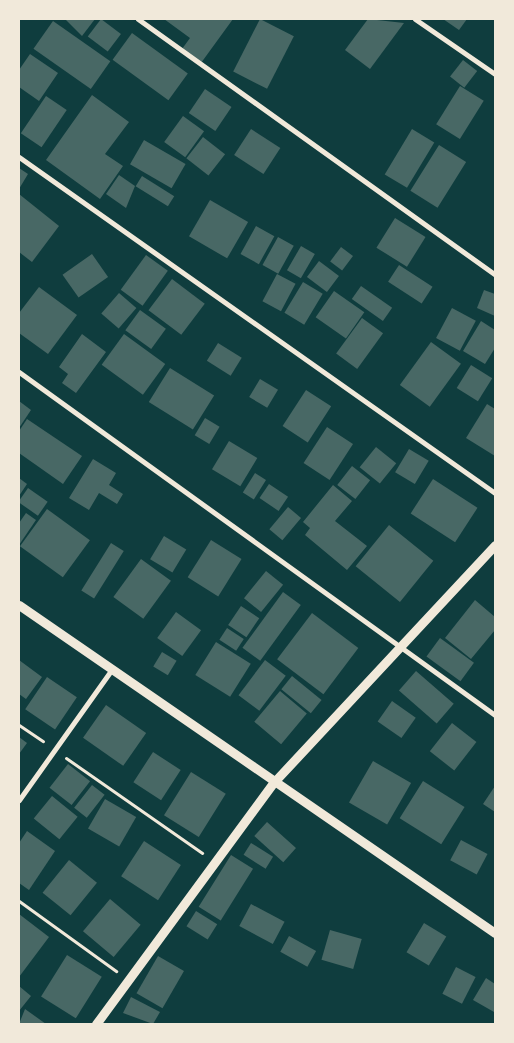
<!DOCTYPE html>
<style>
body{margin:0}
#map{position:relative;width:514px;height:1043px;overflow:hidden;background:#0f3d3e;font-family:Inter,sans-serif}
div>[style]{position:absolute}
.building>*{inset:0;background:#486865;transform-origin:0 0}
.path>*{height:3px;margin:-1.5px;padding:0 1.5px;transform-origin:1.5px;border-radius:1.5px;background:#f1e9da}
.minor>*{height:5px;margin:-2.5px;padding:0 2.5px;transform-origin:2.5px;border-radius:2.5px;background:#f1e9da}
.tertiary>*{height:9px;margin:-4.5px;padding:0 4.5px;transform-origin:4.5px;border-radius:4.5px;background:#f1e9da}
span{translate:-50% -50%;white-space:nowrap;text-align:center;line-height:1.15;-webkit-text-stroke:4.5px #f1e9da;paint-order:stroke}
.frame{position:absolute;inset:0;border:20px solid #f1e9da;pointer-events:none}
</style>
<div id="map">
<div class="building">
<i style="clip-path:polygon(65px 19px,95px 19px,82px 36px)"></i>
<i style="left:101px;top:19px;width:25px;height:22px;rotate:37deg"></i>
<i style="clip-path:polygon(164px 19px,233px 19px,201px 63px,182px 49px,190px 38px)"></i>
<i style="left:260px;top:19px;width:38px;height:59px;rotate:27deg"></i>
<i style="clip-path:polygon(368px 19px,404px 23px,370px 69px,345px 50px)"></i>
<i style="clip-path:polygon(443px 19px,467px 19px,459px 30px)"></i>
<i style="left:53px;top:21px;width:70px;height:34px;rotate:35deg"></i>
<i style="left:132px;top:33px;width:69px;height:33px;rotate:36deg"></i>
<i style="clip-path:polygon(30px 54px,58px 73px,39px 101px,19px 87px,19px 70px)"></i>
<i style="left:463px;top:60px;width:18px;height:21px;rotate:38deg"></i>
<i style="left:460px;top:86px;width:28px;height:45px;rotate:32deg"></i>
<i style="left:205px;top:89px;width:32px;height:29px;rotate:34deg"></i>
<i style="clip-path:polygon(92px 95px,129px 122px,105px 154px,123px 166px,100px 199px,46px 160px)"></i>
<i style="left:46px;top:96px;width:25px;height:45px;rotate:34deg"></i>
<i style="left:183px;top:116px;width:26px;height:32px;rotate:36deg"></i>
<i style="left:251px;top:129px;width:35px;height:31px;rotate:33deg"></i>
<i style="left:412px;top:129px;width:26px;height:53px;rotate:31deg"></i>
<i style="left:203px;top:137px;width:28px;height:27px;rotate:38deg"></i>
<i style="left:144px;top:140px;width:48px;height:28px;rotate:30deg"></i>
<i style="left:439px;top:145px;width:32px;height:54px;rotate:32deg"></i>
<i style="clip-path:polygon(19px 168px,28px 174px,19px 189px)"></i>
<i style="clip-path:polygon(119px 175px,135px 186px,126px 208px,106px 194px)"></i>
<i style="left:142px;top:176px;width:38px;height:12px;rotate:32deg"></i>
<i style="clip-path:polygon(19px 194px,59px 226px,32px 262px,19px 252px)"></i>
<i style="left:210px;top:200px;width:44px;height:42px;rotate:30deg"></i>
<i style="left:395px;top:218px;width:36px;height:35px;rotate:32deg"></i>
<i style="left:256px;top:226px;width:21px;height:32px;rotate:29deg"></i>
<i style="left:278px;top:237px;width:18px;height:32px;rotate:29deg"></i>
<i style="left:301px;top:246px;width:16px;height:28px;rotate:30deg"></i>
<i style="left:341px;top:247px;width:15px;height:18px;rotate:37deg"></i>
<i style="left:92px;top:254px;width:28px;height:36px;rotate:55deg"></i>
<i style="left:146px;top:255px;width:27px;height:43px;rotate:36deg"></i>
<i style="left:319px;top:261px;width:25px;height:20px;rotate:37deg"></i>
<i style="left:399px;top:265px;width:40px;height:20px;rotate:33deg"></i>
<i style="left:277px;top:274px;width:21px;height:31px;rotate:28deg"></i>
<i style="left:172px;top:279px;width:41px;height:39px;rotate:37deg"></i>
<i style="left:303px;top:282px;width:23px;height:36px;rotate:31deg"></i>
<i style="left:361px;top:286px;width:38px;height:16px;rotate:35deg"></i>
<i style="clip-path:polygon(39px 287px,77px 315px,48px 354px,19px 333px,19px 313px)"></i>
<i style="clip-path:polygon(484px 290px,495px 294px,495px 316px,477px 308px)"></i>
<i style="left:334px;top:291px;width:37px;height:32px;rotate:35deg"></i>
<i style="left:119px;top:293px;width:23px;height:27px;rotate:41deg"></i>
<i style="left:452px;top:308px;width:27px;height:34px;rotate:28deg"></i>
<i style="left:140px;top:310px;width:32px;height:25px;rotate:36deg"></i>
<i style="left:362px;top:318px;width:26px;height:44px;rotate:36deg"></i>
<i style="clip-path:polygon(481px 321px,495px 330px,495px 348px,485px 364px,463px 351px)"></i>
<i style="clip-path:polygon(82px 334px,106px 352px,76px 393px,62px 383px,68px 374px,59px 367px)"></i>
<i style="left:124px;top:334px;width:51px;height:38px;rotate:36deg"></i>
<i style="left:431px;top:342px;width:37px;height:53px;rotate:36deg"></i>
<i style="left:218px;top:343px;width:28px;height:21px;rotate:32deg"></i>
<i style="left:471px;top:365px;width:25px;height:27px;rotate:32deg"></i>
<i style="left:170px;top:368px;width:52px;height:40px;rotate:32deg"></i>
<i style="left:260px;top:379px;width:21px;height:21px;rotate:31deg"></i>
<i style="left:306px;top:390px;width:30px;height:43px;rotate:33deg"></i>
<i style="clip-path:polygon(19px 401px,31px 410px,19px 428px)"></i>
<i style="clip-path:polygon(487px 404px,495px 409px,495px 456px,466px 438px)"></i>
<i style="left:205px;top:418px;width:17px;height:20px;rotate:31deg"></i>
<i style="clip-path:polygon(27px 419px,82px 456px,63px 484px,19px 453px,19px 431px)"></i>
<i style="left:327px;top:427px;width:31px;height:43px;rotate:33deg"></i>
<i style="left:229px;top:441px;width:33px;height:33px;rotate:31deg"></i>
<i style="left:376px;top:447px;width:26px;height:26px;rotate:39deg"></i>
<i style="left:409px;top:449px;width:23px;height:27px;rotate:31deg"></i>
<i style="clip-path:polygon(93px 459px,116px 473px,109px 485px,123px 494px,117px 504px,99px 493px,89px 510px,69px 498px)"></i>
<i style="left:352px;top:466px;width:23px;height:24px;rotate:38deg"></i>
<i style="left:255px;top:473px;width:13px;height:23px;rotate:32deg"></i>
<i style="clip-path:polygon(19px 478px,27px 484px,19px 496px)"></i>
<i style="left:433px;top:479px;width:53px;height:41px;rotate:33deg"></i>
<i style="left:269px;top:484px;width:23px;height:17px;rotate:34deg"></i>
<i style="clip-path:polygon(333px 485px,352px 501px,335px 521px,367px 546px,347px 570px,305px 535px,310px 528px,303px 522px)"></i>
<i style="left:28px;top:488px;width:24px;height:17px;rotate:35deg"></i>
<i style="left:288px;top:507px;width:17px;height:29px;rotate:40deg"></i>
<i style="left:47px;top:509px;width:53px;height:46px;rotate:36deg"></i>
<i style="clip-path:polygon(26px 513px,36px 520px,19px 545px,19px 523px)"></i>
<i style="left:389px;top:525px;width:57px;height:53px;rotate:39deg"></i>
<i style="left:164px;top:536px;width:26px;height:27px;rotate:31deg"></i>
<i style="left:211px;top:540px;width:36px;height:44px;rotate:32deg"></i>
<i style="left:111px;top:543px;width:15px;height:56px;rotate:32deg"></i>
<i style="left:141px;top:559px;width:37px;height:47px;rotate:36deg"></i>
<i style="left:266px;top:571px;width:22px;height:35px;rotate:39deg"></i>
<i style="left:283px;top:592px;width:22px;height:69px;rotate:36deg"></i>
<i style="clip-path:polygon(475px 600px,495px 617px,495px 630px,471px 659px,445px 638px)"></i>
<i style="left:241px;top:606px;width:22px;height:23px;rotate:34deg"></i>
<i style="left:176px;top:612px;width:31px;height:32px;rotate:36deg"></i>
<i style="left:312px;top:613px;width:58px;height:58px;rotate:37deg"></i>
<i style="left:227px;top:628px;width:20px;height:14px;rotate:33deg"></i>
<i style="left:440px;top:638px;width:42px;height:23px;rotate:36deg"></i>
<i style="left:216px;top:642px;width:41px;height:39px;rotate:32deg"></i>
<i style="left:162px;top:652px;width:17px;height:17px;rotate:31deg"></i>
<i style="clip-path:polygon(19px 660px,42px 677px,26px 699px,19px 694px)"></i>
<i style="left:265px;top:660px;width:26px;height:44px;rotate:37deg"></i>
<i style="left:416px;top:671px;width:50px;height:26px;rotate:41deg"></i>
<i style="left:292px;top:676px;width:38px;height:17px;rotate:39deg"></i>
<i style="left:47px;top:677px;width:36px;height:39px;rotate:34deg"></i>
<i style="left:280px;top:691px;width:35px;height:40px;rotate:40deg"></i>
<i style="left:392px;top:701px;width:29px;height:25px;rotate:35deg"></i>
<i style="left:106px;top:705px;width:49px;height:40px;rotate:35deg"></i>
<i style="left:452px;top:723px;width:31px;height:36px;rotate:38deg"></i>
<i style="clip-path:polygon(19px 737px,27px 743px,19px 754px)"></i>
<i style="left:153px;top:752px;width:33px;height:36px;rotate:33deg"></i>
<i style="left:373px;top:761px;width:44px;height:48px;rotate:30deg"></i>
<i style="left:68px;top:764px;width:28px;height:30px;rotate:38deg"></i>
<i style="left:191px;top:772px;width:41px;height:51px;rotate:32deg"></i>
<i style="left:423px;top:781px;width:49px;height:44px;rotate:32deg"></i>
<i style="left:92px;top:785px;width:16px;height:29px;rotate:38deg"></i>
<i style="clip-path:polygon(495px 786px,495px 812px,483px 804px)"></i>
<i style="left:52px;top:796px;width:33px;height:29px;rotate:39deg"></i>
<i style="left:105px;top:799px;width:36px;height:34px;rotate:30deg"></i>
<i style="left:267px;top:822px;width:39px;height:19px;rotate:42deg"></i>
<i style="clip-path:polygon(27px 831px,55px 851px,29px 890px,19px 883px,19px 843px)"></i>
<i style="left:461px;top:840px;width:30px;height:23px;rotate:28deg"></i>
<i style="left:144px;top:841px;width:44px;height:42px;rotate:33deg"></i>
<i style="left:251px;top:843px;width:26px;height:14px;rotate:32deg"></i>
<i style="left:231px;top:855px;width:26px;height:61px;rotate:32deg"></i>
<i style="left:69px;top:860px;width:36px;height:42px;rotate:39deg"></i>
<i style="left:110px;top:899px;width:40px;height:42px;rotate:40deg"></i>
<i style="left:251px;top:904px;width:38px;height:25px;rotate:28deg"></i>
<i style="left:196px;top:911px;width:25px;height:18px;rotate:32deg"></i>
<i style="clip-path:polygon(19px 914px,49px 937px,19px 977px)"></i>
<i style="left:424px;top:923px;width:26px;height:34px;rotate:31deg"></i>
<i style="left:330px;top:930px;width:33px;height:31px;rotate:16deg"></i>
<i style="left:289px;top:936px;width:31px;height:18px;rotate:29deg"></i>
<i style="left:67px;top:955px;width:41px;height:49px;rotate:32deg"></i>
<i style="left:158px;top:956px;width:30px;height:43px;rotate:30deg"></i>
<i style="left:456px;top:967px;width:22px;height:30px;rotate:27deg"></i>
<i style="clip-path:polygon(486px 978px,495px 984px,494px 1012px,473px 1000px)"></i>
<i style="clip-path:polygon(19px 986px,31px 996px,19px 1011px)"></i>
<i style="clip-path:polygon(131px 997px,160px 1012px,153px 1024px,123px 1013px)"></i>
<i style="clip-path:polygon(25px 1009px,46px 1024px,19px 1024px)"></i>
</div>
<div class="path">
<i style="left:19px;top:725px;width:29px;rotate:34deg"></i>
<i style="left:66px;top:758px;width:166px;rotate:34.9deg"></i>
<i style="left:19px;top:901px;width:120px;rotate:35.8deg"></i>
</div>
<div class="minor">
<i style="left:138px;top:19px;width:439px;rotate:35.6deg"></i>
<i style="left:415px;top:19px;width:97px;rotate:34.5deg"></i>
<i style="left:19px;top:157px;width:583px;rotate:35.22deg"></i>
<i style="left:19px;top:372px;width:587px;rotate:35.78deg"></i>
<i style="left:19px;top:800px;width:161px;rotate:-54.6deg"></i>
</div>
<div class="tertiary">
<i style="left:19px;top:605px;width:578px;rotate:34.57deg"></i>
<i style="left:96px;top:1024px;width:300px;rotate:-53.7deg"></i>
<i style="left:274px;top:782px;width:324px;rotate:-47deg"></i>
</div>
<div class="frame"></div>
</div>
